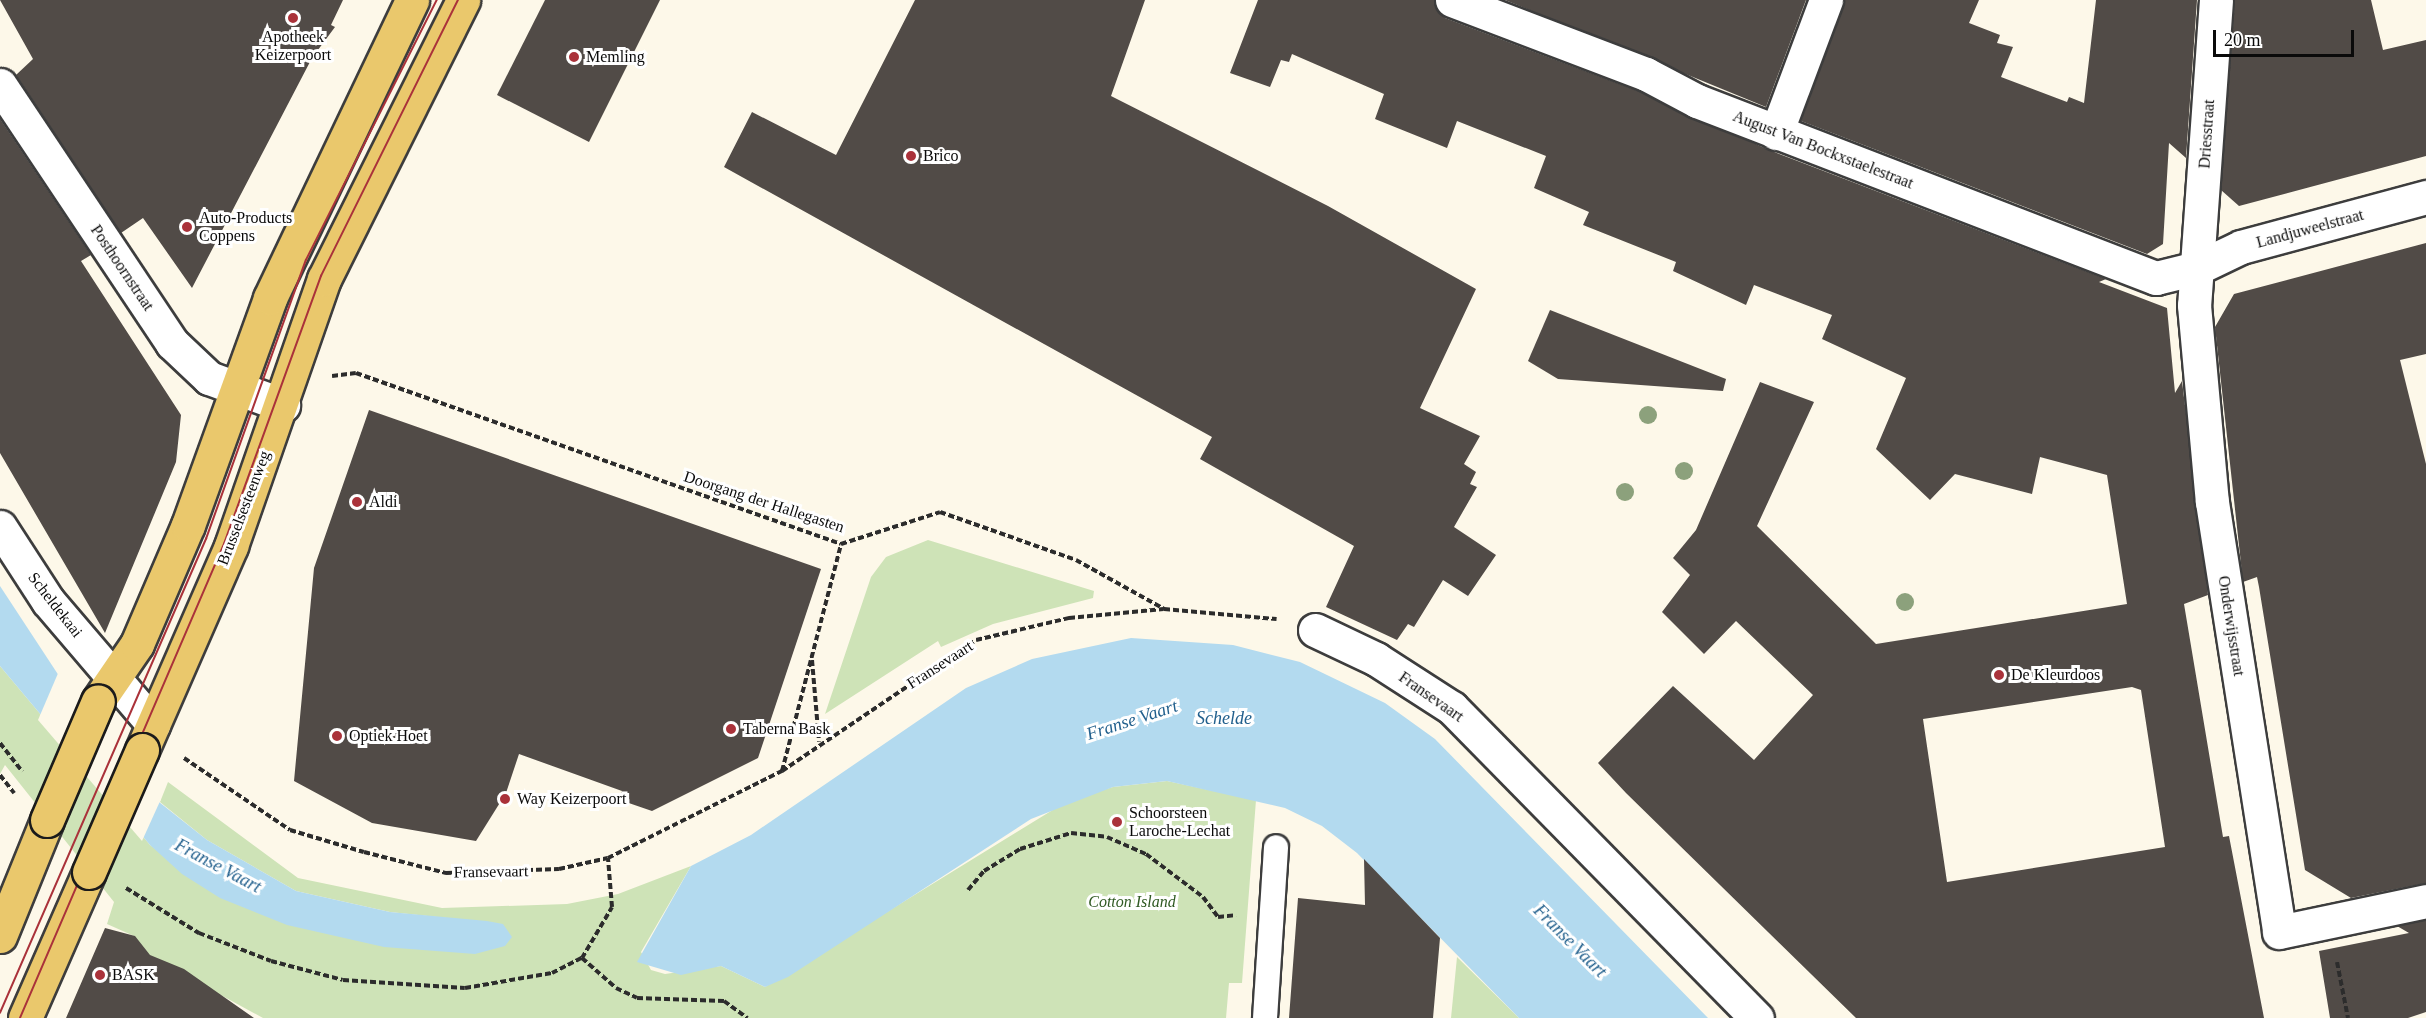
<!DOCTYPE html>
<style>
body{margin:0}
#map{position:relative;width:2426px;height:1018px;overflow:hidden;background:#fdf8e9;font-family:"Times New Roman",serif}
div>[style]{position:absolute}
.green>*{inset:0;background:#cee3b7}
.water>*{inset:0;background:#b3daef}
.pier>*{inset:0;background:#fdf8e9}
.building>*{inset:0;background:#514b47}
.path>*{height:4px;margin-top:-2px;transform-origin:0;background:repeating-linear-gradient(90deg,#2c2c2c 0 6px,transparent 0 9px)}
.roads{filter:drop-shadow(2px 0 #3d3d3d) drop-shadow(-2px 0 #3d3d3d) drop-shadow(0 2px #3d3d3d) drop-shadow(0 -2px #3d3d3d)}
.lane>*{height:24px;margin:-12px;padding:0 12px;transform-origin:12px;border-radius:12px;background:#fff}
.street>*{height:33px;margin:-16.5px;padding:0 16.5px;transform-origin:16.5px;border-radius:16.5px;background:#fff}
.primary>*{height:33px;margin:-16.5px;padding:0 16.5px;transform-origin:16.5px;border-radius:16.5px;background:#eac86c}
.tram>*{height:1.5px;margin:-0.75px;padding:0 0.75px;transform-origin:0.75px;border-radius:0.75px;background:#aa323a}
.bridges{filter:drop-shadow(2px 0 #1b1b1b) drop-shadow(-2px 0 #1b1b1b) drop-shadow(0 2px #1b1b1b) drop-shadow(0 -2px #1b1b1b)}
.primary-bridge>*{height:33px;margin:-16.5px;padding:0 16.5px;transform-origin:16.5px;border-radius:16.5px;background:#eac86c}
.trees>*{width:18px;height:18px;margin:-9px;border-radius:50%;background:#8ca17c}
.dots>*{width:16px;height:16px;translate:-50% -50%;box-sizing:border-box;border:3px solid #fff;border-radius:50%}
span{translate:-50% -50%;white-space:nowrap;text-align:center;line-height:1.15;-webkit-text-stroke:6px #fff;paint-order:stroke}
.poi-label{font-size:16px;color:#0a0a0a}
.left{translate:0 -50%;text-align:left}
.street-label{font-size:16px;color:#0a0a0a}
.park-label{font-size:16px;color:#2f5922;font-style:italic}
.water-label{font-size:18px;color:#22608d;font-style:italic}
.scale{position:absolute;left:2213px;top:30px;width:141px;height:27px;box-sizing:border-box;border:3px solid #0a0a0a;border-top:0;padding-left:8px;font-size:18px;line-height:21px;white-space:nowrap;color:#0a0a0a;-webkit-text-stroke:4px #fff;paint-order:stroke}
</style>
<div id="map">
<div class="green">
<i style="clip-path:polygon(928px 540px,1094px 591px,1093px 598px,993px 624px,941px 647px,938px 641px,825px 714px,871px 577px,886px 557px)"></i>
<i style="clip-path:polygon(0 666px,150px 845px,221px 898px,503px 924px,390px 912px,296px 891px,207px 840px,160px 802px,168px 782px,298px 878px,442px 908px,567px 904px,618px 894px,691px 866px,641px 952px,651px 970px,665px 974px,721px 966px,765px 987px,1069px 800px,1113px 787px,1167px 781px,1256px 800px,1242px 983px,1229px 983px,1226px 1018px,263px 1018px,144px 953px,134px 936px,107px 924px,114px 902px,5px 765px,0 774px)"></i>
<i style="clip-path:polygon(1457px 957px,1519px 1018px,1451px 1018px)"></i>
</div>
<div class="water">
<i style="clip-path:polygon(0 586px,63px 682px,159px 802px,207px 840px,296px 891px,390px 912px,487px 921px,503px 924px,512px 937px,505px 946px,475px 954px,384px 947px,287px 925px,220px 898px,182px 874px,150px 845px,0 666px)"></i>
<i style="clip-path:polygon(1131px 638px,1233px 645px,1300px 662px,1385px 703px,1435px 739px,1708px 1018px,1519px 1018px,1357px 853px,1322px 826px,1285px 808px,1167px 781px,1113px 787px,1031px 819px,788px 977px,765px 987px,721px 966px,681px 975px,637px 962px,691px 866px,751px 835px,966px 688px,1032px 659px)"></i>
</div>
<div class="pier">
<i style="clip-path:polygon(59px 671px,161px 799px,142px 841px,38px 720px)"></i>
</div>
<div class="building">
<i style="clip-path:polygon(0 0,343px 0,331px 25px,335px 27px,312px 58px,192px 288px,143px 218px,121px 233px,16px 75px,33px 59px)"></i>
<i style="clip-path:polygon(545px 0,660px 0,589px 142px,497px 95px)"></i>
<i style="clip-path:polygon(915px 0,1145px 0,1111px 96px,1328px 206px,1476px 289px,1420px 408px,1480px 436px,1464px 464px,1476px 472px,1470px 484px,1477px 487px,1454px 527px,1496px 555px,1468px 596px,1443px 580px,1414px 627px,1408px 624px,1397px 640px,1326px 607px,1354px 546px,1200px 459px,1212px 437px,724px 167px,752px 112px,836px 155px)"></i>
<i style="clip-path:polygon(evenodd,1258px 0,1434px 0,1445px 18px,1638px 91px,1769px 150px,2106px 279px,2099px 282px,2167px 308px,2175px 393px,2182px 381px,2208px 595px,2184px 604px,2223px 837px,2229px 836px,2264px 1018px,1856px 1018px,1626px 793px,1598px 763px,1673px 686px,1754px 760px,1813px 695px,1736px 621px,1704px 654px,1662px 612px,1690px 575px,1673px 558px,1696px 530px,1760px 382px,1814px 402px,1757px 526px,1876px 644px,2127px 604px,2107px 475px,2040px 457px,2032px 494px,1955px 474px,1930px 500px,1876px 449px,1906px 378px,1822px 339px,1832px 315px,1754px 285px,1746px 305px,1673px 271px,1676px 262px,1583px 225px,1589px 212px,1534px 188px,1546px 156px,1457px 121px,1447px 148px,1375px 119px,1384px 94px,1292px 54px,1289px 62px,1281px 60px,1270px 87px,1230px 73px,1258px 0,2132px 687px,2141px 690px,2165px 847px,1947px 882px,1923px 719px,2132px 687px)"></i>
<i style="clip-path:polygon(1505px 0,1806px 0,1766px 107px)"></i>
<i style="clip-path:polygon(1844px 0,1979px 0,1969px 23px,2000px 35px,1997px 43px,2013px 47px,2001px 77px,2067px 102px,2069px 97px,2084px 103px,2096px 0,2197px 0,2186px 158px,2169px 143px,2163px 244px,2147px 254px,1801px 121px)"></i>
<i style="clip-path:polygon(2235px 0,2371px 0,2383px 50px,2426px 40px,2426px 156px,2239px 206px,2221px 190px)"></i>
<i style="clip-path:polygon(0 119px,91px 255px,81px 261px,181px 415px,176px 462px,105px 633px,0 453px)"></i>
<i style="clip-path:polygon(2426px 243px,2426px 354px,2400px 360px,2426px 464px,2426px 883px,2351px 898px,2305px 870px,2259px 587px,2257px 577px,2243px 582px,2215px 327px,2234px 294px)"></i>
<i style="clip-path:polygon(1550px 310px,1726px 379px,1723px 391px,1558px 379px,1528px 361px)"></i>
<i style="clip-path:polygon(369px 410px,821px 569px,758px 758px,652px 811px,620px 800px,622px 791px,519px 754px,506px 793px,476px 841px,372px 823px,294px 781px,314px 568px)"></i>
<i style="clip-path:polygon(1364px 859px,1440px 938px,1433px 1018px,1289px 1018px,1298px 898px,1365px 905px)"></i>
<i style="clip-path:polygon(2426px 920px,2426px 1012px,2408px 1018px,2330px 1018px,2319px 951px,2409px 933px,2397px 926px)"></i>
<i style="clip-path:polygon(105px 928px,135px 936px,150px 955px,184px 969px,254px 1018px,66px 1018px)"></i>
</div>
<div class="path">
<i style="left:332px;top:376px;width:24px;rotate:-7deg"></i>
<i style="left:356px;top:373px;width:514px;rotate:19.42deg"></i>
<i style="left:841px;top:544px;width:104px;rotate:-17.9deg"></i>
<i style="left:940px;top:512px;width:144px;rotate:19.4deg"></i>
<i style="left:1076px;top:560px;width:101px;rotate:29.1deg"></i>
<i style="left:812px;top:660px;width:82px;rotate:85.1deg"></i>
<i style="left:0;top:743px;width:36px;rotate:52deg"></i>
<i style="left:184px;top:758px;width:128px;rotate:34.2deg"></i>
<i style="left:290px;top:830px;width:77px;rotate:16.6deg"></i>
<i style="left:364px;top:852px;width:85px;rotate:14.4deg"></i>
<i style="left:446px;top:873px;width:113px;rotate:-2deg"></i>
<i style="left:559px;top:869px;width:50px;rotate:-12.7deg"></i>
<i style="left:608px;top:858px;width:195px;rotate:-26.6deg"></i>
<i style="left:782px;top:771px;width:234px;rotate:-34deg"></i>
<i style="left:976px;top:640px;width:96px;rotate:-13.3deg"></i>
<i style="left:1069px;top:618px;width:95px;rotate:-5.4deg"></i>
<i style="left:1164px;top:609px;width:113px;rotate:5.1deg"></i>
<i style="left:782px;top:771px;width:235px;rotate:-75.4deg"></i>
<i style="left:0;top:775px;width:23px;rotate:52deg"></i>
<i style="left:126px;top:888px;width:86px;rotate:31.7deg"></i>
<i style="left:199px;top:933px;width:77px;rotate:21.3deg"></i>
<i style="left:271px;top:961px;width:74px;rotate:14.8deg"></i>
<i style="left:343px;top:980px;width:122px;rotate:3.8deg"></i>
<i style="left:465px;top:988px;width:88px;rotate:-9.8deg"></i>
<i style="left:552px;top:973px;width:34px;rotate:-27deg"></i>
<i style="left:582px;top:958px;width:59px;rotate:-59.5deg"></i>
<i style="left:612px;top:907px;width:49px;rotate:-94.7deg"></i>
<i style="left:968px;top:890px;width:25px;rotate:-50deg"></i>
<i style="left:984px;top:871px;width:42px;rotate:-31.4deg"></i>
<i style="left:1020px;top:849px;width:53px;rotate:-17.4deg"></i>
<i style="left:1071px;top:833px;width:36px;rotate:6deg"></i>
<i style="left:1107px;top:837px;width:43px;rotate:23.6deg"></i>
<i style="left:1146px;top:854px;width:71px;rotate:37deg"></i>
<i style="left:1203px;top:897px;width:25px;rotate:53deg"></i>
<i style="left:1218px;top:917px;width:18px;rotate:-6deg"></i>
<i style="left:582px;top:958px;width:45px;rotate:41.4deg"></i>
<i style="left:616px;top:988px;width:23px;rotate:25deg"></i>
<i style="left:637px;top:998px;width:87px;rotate:2deg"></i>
<i style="left:724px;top:1001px;width:29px;rotate:36deg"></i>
<i style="left:2337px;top:962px;width:57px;rotate:78.9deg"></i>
</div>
<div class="roads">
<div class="lane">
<i style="left:1265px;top:1018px;width:171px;rotate:-86.3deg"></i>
</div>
<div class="street">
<i style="left:1452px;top:0;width:208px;rotate:20.9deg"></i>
<i style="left:1646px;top:74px;width:58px;rotate:27.9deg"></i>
<i style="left:1697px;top:101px;width:492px;rotate:21.1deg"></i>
<i style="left:2156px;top:278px;width:42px;rotate:-13.7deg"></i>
<i style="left:2197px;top:268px;width:49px;rotate:-25.5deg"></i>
<i style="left:2241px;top:247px;width:192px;rotate:-15.1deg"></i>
<i style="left:2216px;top:0;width:306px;rotate:94.1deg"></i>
<i style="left:2194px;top:305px;width:198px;rotate:84.8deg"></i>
<i style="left:2212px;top:502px;width:435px;rotate:81.1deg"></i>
<i style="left:2279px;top:932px;width:150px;rotate:-11.9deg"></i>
<i style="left:0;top:85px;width:310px;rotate:56.3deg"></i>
<i style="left:172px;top:343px;width:51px;rotate:43.4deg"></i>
<i style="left:209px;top:378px;width:79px;rotate:20deg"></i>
<i style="left:1776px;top:133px;width:142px;rotate:-69.4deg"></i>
<i style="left:0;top:527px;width:88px;rotate:57deg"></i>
<i style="left:48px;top:601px;width:162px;rotate:49.5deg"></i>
<i style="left:1315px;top:630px;width:68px;rotate:25.4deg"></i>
<i style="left:1376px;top:659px;width:90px;rotate:32.8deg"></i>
<i style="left:1452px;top:708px;width:435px;rotate:45.5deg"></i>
</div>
<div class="primary">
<i style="left:98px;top:701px;width:69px;rotate:-55.6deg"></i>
<i style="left:137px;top:644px;width:129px;rotate:-66.8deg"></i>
<i style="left:188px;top:525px;width:241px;rotate:-70.1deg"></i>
<i style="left:270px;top:298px;width:330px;rotate:-64.5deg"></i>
<i style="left:142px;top:750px;width:223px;rotate:-66.4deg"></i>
<i style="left:231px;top:546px;width:283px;rotate:-70.8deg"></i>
<i style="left:324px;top:279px;width:312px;rotate:-63.5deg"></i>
<i style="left:0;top:936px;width:125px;rotate:-67.9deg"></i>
<i style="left:25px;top:1018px;width:159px;rotate:-66.3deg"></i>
</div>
</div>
<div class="tram">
<i style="left:0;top:1013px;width:517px;rotate:-66.51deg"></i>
<i style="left:206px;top:539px;width:296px;rotate:-70.3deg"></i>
<i style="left:306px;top:260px;width:291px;rotate:-63.3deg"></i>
<i style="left:20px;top:1018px;width:516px;rotate:-66.71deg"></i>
<i style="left:224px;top:544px;width:285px;rotate:-70.1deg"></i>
<i style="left:321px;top:276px;width:308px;rotate:-63.6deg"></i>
</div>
<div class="bridges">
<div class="primary-bridge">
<i style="left:47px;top:820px;width:129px;rotate:-66.8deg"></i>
<i style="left:89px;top:872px;width:133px;rotate:-66.5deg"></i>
</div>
</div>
<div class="trees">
<i style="left:1648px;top:415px"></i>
<i style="left:1684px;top:471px"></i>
<i style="left:1625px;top:492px"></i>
<i style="left:1905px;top:602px"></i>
</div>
<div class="dots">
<i style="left:293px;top:18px;background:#aa323a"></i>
<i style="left:574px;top:57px;background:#aa323a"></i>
<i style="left:911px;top:156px;background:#aa323a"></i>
<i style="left:187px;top:227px;background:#aa323a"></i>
<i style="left:357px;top:502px;background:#aa323a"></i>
<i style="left:1999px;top:675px;background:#aa323a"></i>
<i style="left:731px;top:729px;background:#aa323a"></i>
<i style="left:337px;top:736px;background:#aa323a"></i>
<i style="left:505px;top:799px;background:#aa323a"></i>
<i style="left:1117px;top:822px;background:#aa323a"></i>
<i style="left:100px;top:975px;background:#aa323a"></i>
</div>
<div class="poi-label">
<span style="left:293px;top:46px">Apotheek<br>Keizerpoort</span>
<span class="left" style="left:586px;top:57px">Memling</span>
<span class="left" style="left:923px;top:156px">Brico</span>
<span class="left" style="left:199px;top:227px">Auto-Products<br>Coppens</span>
<span class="left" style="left:369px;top:502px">Aldi</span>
<span class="left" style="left:2011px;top:675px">De Kleurdoos</span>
<span class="left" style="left:743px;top:729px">Taberna Bask</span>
<span class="left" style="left:349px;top:736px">Optiek Hoet</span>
<span class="left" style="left:517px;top:799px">Way Keizerpoort</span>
<span class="left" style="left:1129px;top:822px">Schoorsteen<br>Laroche-Lechat</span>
<span class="left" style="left:112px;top:975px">BASK</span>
</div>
<div class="street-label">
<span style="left:2207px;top:134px;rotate:-86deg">Driesstraat</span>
<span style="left:1823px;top:150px;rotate:21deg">August Van Bockxstaelestraat</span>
<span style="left:2310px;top:229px;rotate:-15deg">Landjuweelstraat</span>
<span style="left:122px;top:268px;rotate:56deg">Posthoornstraat</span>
<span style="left:764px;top:502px;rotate:18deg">Doorgang der Hallegasten</span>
<span style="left:244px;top:508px;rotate:-69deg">Brusselsesteenweg</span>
<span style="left:55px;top:605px;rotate:52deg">Scheldekaai</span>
<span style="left:2231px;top:626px;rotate:81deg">Onderwijsstraat</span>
<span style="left:940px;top:665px;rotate:-33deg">Fransevaart</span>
<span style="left:1431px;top:697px;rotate:35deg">Fransevaart</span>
<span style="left:491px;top:872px;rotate:-1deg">Fransevaart</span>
</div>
<div class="park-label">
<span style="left:1132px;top:902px">Cotton Island</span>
</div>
<div class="water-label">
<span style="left:1224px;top:718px">Schelde</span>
<span style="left:1132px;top:720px;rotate:-18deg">Franse Vaart</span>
<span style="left:218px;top:866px;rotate:28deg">Franse Vaart</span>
<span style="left:1570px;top:941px;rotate:45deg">Franse Vaart</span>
</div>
<div class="scale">20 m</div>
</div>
